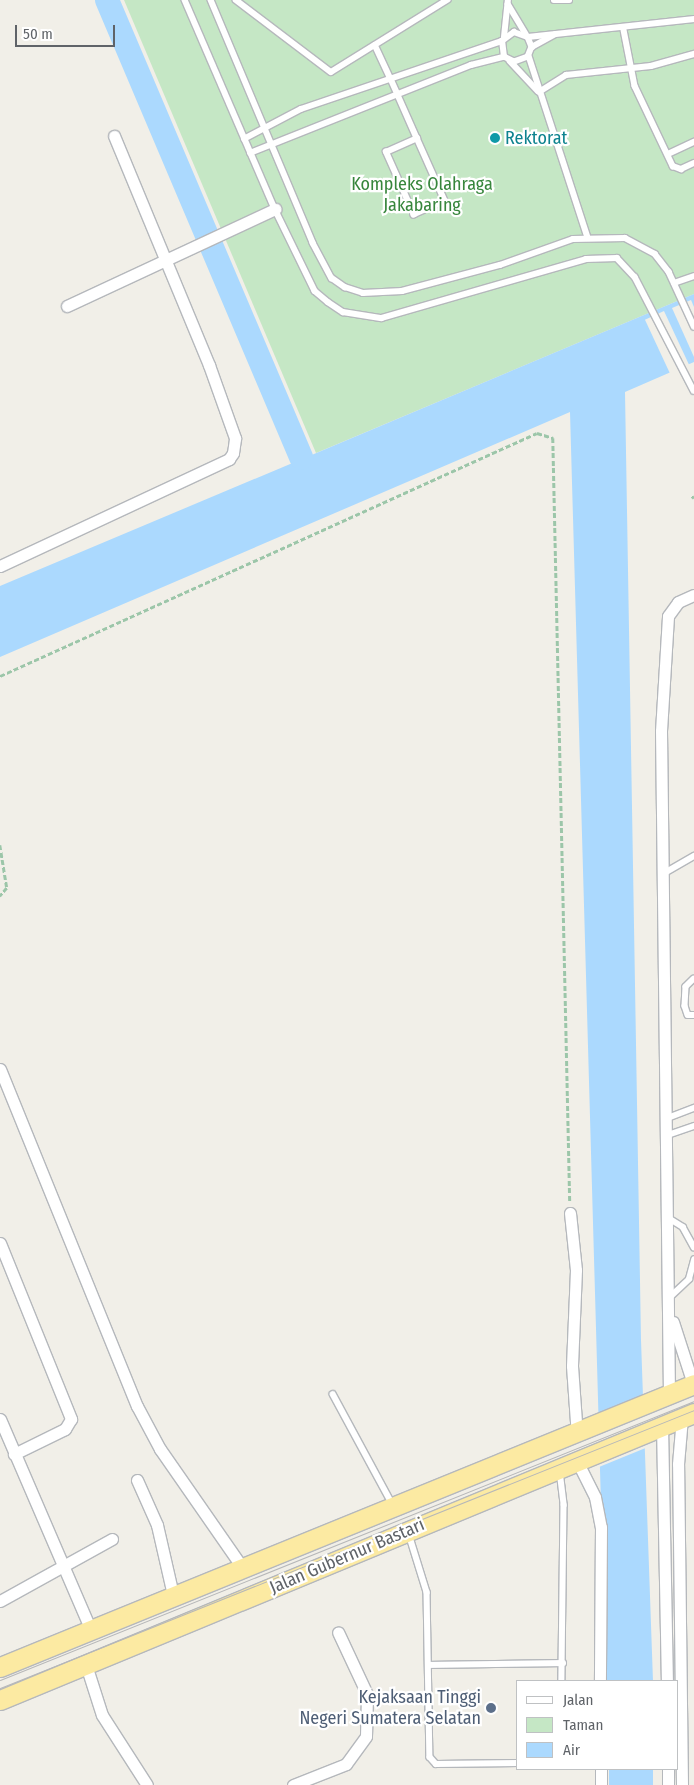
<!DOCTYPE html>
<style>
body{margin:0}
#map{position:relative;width:694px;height:1785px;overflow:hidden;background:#f1efe8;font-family:"Fira Sans Condensed",sans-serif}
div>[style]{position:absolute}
.green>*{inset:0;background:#c5e7c5}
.water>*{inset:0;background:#abd9fe;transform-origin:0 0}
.pier>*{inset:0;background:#f1efe8;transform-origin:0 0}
.river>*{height:24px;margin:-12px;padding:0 12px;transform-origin:12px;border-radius:12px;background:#abd9fe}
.path>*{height:2.5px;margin-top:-1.25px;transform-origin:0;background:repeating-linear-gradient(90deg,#9cc6a9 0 5px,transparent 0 7.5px)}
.roads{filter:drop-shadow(1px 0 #b5b8bc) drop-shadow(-1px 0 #b5b8bc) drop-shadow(0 1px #b5b8bc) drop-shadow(0 -1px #b5b8bc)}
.service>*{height:5.5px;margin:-2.75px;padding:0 2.75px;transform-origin:2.75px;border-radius:2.75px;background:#fff}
.minor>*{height:11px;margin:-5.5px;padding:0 5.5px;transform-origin:5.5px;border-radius:5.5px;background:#fff}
.trunk>*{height:19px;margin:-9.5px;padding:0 9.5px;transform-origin:9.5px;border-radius:9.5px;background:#fceaa2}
.tram>*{height:1px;margin:-0.5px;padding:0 0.5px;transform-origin:0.5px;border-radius:0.5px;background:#b6b7b8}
.dots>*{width:14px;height:14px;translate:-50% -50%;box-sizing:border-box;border:2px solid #fff;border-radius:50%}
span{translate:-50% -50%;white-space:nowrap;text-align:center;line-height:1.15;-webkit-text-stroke:4.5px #fff;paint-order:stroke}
.culture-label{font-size:18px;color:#0d838f}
.left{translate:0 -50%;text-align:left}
.park-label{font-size:18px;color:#37863c}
.street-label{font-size:18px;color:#5f6368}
.service-label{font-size:18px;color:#4e5e75}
.right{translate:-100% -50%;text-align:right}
.legend{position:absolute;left:516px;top:1680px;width:162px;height:90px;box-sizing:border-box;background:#fff;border:1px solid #bfc1c3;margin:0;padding:6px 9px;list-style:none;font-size:15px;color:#5f6368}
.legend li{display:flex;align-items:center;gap:10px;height:25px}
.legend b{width:25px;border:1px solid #bfc1c3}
.scale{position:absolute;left:15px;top:25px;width:100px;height:22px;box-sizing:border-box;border:2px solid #5f6368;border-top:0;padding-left:6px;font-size:15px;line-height:18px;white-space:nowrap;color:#5f6368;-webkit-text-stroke:4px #fff;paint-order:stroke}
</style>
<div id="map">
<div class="green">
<i style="clip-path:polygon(124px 0,694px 0,694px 294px,316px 453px)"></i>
</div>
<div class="water">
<i style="clip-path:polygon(694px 294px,694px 362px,625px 392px,641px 1340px,653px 1681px,606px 1681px,570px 412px,0 657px,0 586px)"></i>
<i style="left:609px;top:1769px;width:44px;height:16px"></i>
</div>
<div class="pier">
<i style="clip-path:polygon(691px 300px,694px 307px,694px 357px,672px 308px)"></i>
<i style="left:664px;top:311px;width:62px;height:21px;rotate:65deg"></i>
<i style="clip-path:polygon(646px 1394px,648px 1447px,599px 1467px,597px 1415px)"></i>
</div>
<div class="river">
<i style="left:107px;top:0;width:497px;rotate:67deg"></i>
</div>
<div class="path">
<i style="left:692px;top:496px;width:3px;rotate:45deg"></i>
<i style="left:0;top:676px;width:589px;rotate:-24.35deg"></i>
<i style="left:537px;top:433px;width:17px;rotate:17deg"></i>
<i style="left:553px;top:438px;width:764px;rotate:88.73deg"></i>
<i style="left:0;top:845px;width:44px;rotate:80.8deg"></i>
<i style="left:7px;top:888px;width:11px;rotate:131deg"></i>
</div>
<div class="roads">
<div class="service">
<i style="left:185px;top:0;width:228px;rotate:66.7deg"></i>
<i style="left:275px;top:209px;width:91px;rotate:64deg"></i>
<i style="left:315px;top:291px;width:17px;rotate:40deg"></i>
<i style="left:328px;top:302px;width:18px;rotate:34deg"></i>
<i style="left:343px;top:312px;width:39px;rotate:9deg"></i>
<i style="left:382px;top:318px;width:212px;rotate:-16.1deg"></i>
<i style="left:586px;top:259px;width:31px;rotate:-2deg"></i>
<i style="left:617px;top:258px;width:26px;rotate:47deg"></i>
<i style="left:635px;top:277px;width:128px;rotate:62.6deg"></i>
<i style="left:211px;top:0;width:264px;rotate:67.2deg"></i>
<i style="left:313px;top:243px;width:40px;rotate:62deg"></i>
<i style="left:332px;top:278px;width:16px;rotate:35deg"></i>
<i style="left:345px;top:287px;width:19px;rotate:18deg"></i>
<i style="left:363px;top:293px;width:39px;rotate:-3deg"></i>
<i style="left:402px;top:291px;width:101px;rotate:-14.9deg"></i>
<i style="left:500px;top:265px;width:77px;rotate:-19.6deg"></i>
<i style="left:573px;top:239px;width:52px;rotate:-1.1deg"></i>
<i style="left:625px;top:238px;width:34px;rotate:28deg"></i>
<i style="left:655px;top:254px;width:23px;rotate:52deg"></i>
<i style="left:669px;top:272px;width:60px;rotate:65.2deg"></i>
<i style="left:236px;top:0;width:119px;rotate:37.2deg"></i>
<i style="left:331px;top:72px;width:137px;rotate:-31.8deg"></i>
<i style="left:554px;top:0;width:15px"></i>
<i style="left:508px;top:4px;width:35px;rotate:59deg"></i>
<i style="left:624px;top:30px;width:57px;rotate:78.9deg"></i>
<i style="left:635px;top:86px;width:89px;rotate:64.6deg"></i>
<i style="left:673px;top:166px;width:9px;rotate:21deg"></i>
<i style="left:681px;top:169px;width:14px;rotate:-25deg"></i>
<i style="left:504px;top:37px;width:37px;rotate:-84deg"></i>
<i style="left:528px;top:37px;width:11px;rotate:68deg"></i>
<i style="left:532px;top:47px;width:11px;rotate:112deg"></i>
<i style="left:528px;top:57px;width:15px;rotate:160deg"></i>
<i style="left:514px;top:62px;width:11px;rotate:-153deg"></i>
<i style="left:504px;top:57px;width:16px;rotate:-97deg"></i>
<i style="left:502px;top:41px;width:15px;rotate:-37deg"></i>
<i style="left:514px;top:32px;width:15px;rotate:20deg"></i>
<i style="left:528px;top:37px;width:167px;rotate:-6.2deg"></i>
<i style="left:375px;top:45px;width:38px;rotate:65deg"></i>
<i style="left:391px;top:79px;width:17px;rotate:66deg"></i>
<i style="left:398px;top:95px;width:47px;rotate:66.2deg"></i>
<i style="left:417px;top:138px;width:69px;rotate:66deg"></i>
<i style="left:445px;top:201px;width:34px;rotate:156deg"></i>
<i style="left:414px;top:215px;width:69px;rotate:-114deg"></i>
<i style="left:386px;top:152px;width:34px;rotate:-24deg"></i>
<i style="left:532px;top:47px;width:26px;rotate:-29deg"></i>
<i style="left:529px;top:56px;width:191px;rotate:72deg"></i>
<i style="left:510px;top:61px;width:41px;rotate:47deg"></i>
<i style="left:539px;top:92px;width:32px;rotate:-32deg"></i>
<i style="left:566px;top:75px;width:85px;rotate:-6deg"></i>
<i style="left:651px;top:66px;width:45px;rotate:-15.6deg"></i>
<i style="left:244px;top:139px;width:64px;rotate:-27.8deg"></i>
<i style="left:301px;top:109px;width:212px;rotate:-18.7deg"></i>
<i style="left:250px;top:153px;width:238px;rotate:-21.7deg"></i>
<i style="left:471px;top:65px;width:34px;rotate:-14deg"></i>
<i style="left:668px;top:154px;width:29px;rotate:-25deg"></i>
<i style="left:674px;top:283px;width:21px;rotate:-19deg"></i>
<i style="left:663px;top:874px;width:36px;rotate:-30deg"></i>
<i style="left:694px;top:979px;width:11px;rotate:135deg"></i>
<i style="left:686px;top:987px;width:19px;rotate:93deg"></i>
<i style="left:685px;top:1006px;width:9px;rotate:72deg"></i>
<i style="left:688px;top:1015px;width:6px"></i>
<i style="left:665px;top:1119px;width:31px;rotate:-21deg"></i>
<i style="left:665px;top:1136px;width:31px;rotate:-19deg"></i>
<i style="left:667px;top:1217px;width:19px;rotate:32deg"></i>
<i style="left:683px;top:1227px;width:23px;rotate:61deg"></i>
<i style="left:670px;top:1297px;width:26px;rotate:-43deg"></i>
<i style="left:689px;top:1279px;width:20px;rotate:-75deg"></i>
<i style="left:333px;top:1394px;width:126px;rotate:61.6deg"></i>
<i style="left:560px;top:1471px;width:34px;rotate:83deg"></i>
<i style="left:564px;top:1505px;width:176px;rotate:90.7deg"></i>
<i style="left:409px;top:1534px;width:61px;rotate:72.8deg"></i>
<i style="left:427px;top:1592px;width:165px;rotate:89deg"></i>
<i style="left:430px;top:1757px;width:9px;rotate:49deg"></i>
<i style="left:436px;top:1764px;width:82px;rotate:-0.7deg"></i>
<i style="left:428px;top:1665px;width:135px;rotate:-0.8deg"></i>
</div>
<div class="minor">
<i style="left:67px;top:306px;width:230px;rotate:-25deg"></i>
<i style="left:0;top:566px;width:253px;rotate:-25deg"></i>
<i style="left:229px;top:459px;width:7px;rotate:-56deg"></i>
<i style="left:233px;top:453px;width:15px;rotate:-82deg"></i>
<i style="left:235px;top:438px;width:77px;rotate:-109.6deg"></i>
<i style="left:209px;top:365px;width:248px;rotate:-112.5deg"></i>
<i style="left:0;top:1069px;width:364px;rotate:67.9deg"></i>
<i style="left:137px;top:1406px;width:49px;rotate:61.9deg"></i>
<i style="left:160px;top:1449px;width:144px;rotate:55.2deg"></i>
<i style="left:570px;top:1213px;width:57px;rotate:84deg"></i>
<i style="left:576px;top:1270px;width:96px;rotate:92.4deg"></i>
<i style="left:572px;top:1366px;width:69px;rotate:85.9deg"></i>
<i style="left:0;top:1243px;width:190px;rotate:68deg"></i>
<i style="left:71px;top:1419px;width:12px;rotate:121deg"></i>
<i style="left:65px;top:1429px;width:57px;rotate:153.9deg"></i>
<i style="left:673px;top:1322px;width:65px;rotate:72.1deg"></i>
<i style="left:669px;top:1395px;width:664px;rotate:-90.69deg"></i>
<i style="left:661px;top:731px;width:115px;rotate:-86.5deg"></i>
<i style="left:668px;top:616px;width:17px;rotate:-54deg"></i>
<i style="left:678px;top:602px;width:17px;rotate:-24deg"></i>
<i style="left:0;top:1419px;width:228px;rotate:66.7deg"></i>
<i style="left:662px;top:1425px;width:256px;rotate:88.9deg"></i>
<i style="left:577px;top:1461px;width:40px;rotate:63.4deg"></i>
<i style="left:595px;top:1497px;width:31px;rotate:79deg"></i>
<i style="left:601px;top:1527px;width:154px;rotate:90.4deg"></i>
<i style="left:137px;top:1480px;width:49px;rotate:66deg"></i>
<i style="left:157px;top:1525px;width:72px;rotate:77.1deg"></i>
<i style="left:0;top:1601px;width:128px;rotate:-29deg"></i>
<i style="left:86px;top:1665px;width:52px;rotate:72.3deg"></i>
<i style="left:102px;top:1715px;width:83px;rotate:57.3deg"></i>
<i style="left:601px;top:1769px;width:16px;rotate:90deg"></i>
<i style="left:668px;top:1769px;width:16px;rotate:90deg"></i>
<i style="left:293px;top:1785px;width:57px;rotate:-21.6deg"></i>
<i style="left:346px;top:1764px;width:34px;rotate:-54deg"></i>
<i style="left:366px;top:1736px;width:42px;rotate:-88.6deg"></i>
<i style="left:367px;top:1694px;width:68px;rotate:-115.1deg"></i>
<i style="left:682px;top:1785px;width:321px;rotate:-90.7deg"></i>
<i style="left:678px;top:1464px;width:47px;rotate:-85.1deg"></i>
</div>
<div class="trunk">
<i style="left:0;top:1667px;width:749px;rotate:-22.18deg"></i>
<i style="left:0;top:1700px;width:751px;rotate:-22.47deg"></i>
</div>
</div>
<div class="tram">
<i style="left:0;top:1680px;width:748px;rotate:-21.9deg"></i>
<i style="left:0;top:1688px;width:748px;rotate:-21.83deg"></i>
</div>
<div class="dots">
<i style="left:495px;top:138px;background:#0f9aa8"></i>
<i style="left:491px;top:1708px;background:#5c6f8a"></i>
</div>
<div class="culture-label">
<span class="left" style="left:505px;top:138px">Rektorat</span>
</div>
<div class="park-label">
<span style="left:422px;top:195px">Kompleks Olahraga<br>Jakabaring</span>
</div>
<div class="street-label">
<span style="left:347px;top:1556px;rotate:-23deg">Jalan Gubernur Bastari</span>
</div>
<div class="service-label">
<span class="right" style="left:481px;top:1708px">Kejaksaan Tinggi<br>Negeri Sumatera Selatan</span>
</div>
<ul class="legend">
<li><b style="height:6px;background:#fff"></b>Jalan</li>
<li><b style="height:14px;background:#c5e7c5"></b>Taman</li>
<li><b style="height:14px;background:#abd9fe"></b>Air</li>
</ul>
<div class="scale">50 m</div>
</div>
